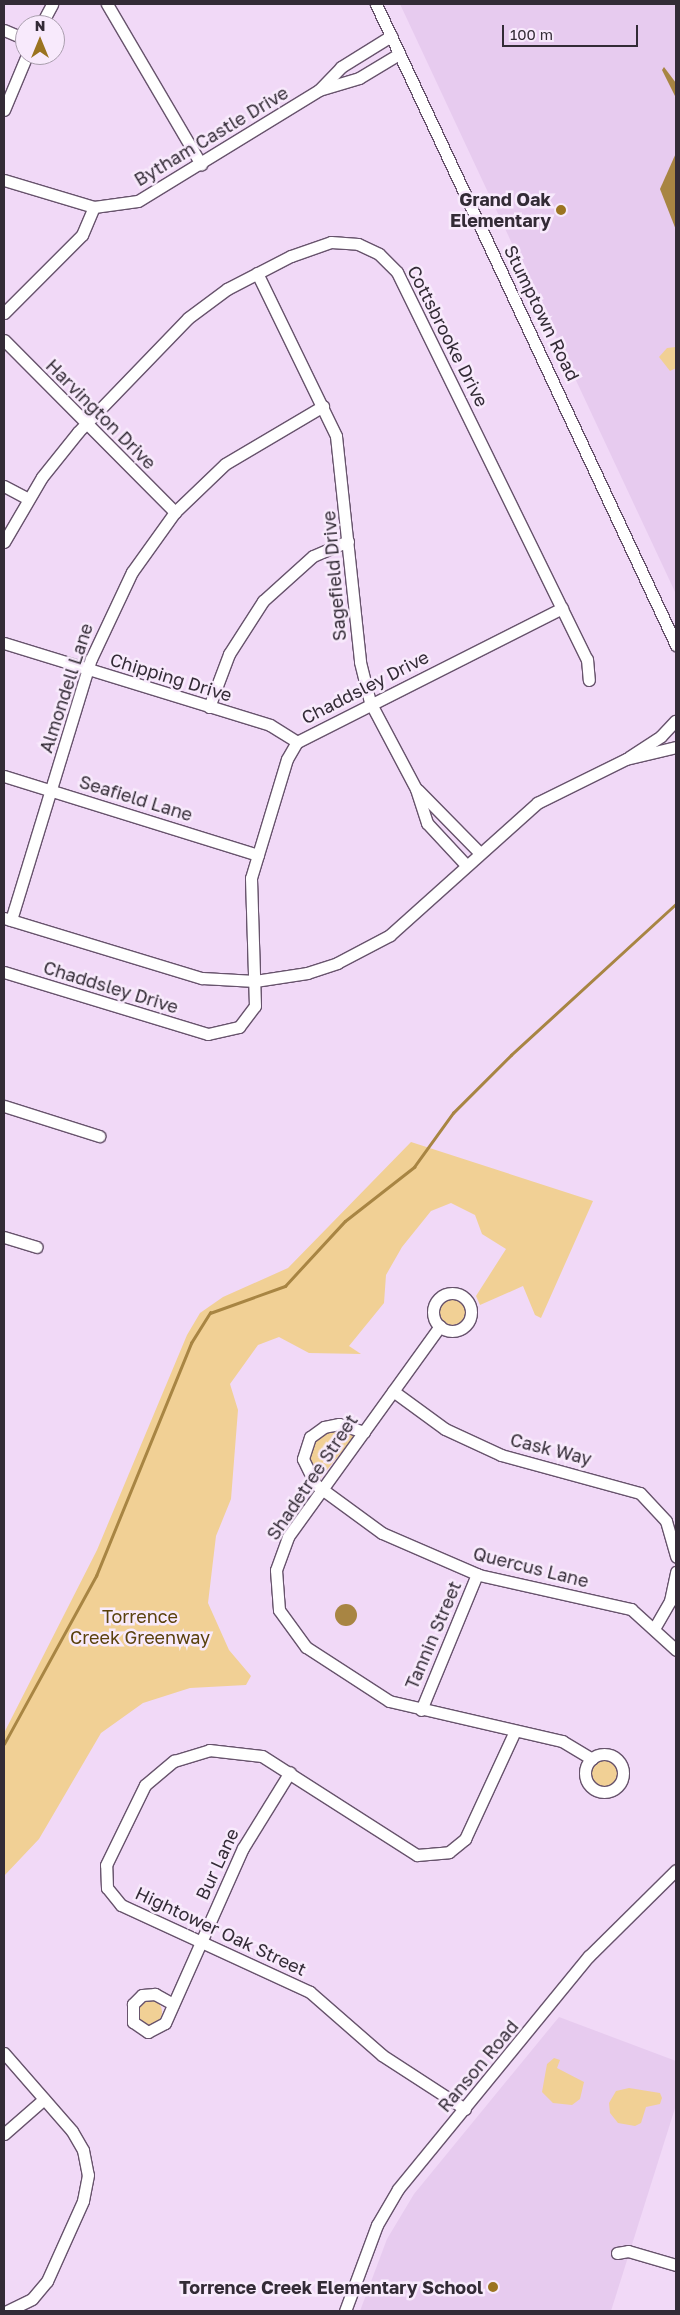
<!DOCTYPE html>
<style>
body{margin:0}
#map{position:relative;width:680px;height:2315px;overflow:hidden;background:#f1d9f7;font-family:"Golos Text",sans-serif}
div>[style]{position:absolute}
.built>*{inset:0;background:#e7cbef}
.green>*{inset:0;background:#f1d095}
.round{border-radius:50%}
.water>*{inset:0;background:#a88543}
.stream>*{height:2.5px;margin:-1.25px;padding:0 1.25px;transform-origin:1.25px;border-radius:1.25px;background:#a88543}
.roads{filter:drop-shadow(1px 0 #67536c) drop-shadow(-1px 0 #67536c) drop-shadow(0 1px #67536c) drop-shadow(0 -1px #67536c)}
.minor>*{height:11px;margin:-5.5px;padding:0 5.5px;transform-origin:5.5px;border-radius:5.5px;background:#fff}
.minor>.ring{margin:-5.5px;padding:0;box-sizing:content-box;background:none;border:11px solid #fff;border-radius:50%}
.dots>*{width:14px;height:14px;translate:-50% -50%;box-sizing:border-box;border:2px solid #f8eafc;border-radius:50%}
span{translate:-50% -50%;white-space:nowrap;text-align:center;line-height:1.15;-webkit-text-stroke:5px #f8eafc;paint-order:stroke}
.street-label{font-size:18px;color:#332b36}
.poi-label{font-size:18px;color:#332b36;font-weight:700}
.right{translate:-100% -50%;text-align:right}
.park-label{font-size:18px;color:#5a410c}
.frame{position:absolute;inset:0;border:5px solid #332b36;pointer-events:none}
.north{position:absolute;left:15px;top:15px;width:50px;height:50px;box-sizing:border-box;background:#f8eafc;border:1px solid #a99ead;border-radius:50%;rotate:0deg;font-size:14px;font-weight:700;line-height:20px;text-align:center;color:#332b36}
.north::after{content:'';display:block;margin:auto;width:18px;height:22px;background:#9b7420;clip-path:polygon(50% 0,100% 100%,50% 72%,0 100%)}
.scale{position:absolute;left:502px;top:25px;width:136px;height:22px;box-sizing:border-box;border:2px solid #332b36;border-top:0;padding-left:6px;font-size:15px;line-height:18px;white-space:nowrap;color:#332b36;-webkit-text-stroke:4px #f8eafc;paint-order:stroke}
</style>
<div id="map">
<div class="built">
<i style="clip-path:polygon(400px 4px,676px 4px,676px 594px,471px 156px)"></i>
<i style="clip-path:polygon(559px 2017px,676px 2061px,676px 2105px,611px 2311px,360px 2311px,387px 2239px,414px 2194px)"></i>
</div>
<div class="green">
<i style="clip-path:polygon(676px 347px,676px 368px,670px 371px,659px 357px,667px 348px)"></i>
<i style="clip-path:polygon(411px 1142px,593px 1201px,541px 1318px,535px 1315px,523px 1286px,480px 1305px,476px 1296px,506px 1249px,482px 1234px,475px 1215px,451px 1203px,431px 1211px,402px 1247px,386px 1275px,384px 1303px,349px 1346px,361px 1354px,309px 1353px,279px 1337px,258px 1345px,230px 1384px,238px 1410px,231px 1499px,216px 1536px,208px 1603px,229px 1650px,251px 1676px,246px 1685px,190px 1688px,143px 1703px,101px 1733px,39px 1839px,4px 1876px,4px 1733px,97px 1550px,187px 1335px,200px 1313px,223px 1297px,288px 1268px)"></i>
<i class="round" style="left:438px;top:1297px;width:28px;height:28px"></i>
<i style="clip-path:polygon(339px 1428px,354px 1434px,353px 1438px,318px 1481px,308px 1462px,314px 1439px)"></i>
<i class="round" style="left:590px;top:1759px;width:28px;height:28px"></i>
<i class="round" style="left:136px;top:1999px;width:26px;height:26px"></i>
<i style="clip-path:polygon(554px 2058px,560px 2060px,557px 2068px,584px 2082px,580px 2099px,572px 2105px,553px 2103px,542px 2092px,547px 2064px)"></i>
<i style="clip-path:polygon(629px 2088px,660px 2093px,662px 2098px,660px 2104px,646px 2107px,641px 2123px,635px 2126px,618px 2123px,610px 2113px,609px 2103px,616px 2091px)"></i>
</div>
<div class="water">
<i style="clip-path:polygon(664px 67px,676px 83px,676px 98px,662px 70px)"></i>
<i style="clip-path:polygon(676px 153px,676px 230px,660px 189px)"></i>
<i class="round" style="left:335px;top:1604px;width:22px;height:22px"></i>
</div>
<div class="stream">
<i style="left:4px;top:1744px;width:192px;rotate:-61.3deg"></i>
<i style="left:96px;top:1576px;width:252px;rotate:-67.8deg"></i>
<i style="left:191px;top:1343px;width:36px;rotate:-58deg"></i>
<i style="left:210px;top:1313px;width:80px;rotate:-19.8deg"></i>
<i style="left:285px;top:1286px;width:88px;rotate:-47.3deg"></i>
<i style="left:345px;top:1221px;width:88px;rotate:-38deg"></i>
<i style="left:414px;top:1167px;width:67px;rotate:-54.2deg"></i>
<i style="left:453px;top:1113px;width:82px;rotate:-45deg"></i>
<i style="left:511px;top:1055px;width:224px;rotate:-42.5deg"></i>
</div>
<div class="roads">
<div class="minor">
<i style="left:107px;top:4px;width:186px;rotate:59.6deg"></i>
<i style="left:376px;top:4px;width:708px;rotate:64.92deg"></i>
<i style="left:41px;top:25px;width:24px;rotate:-62deg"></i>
<i style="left:4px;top:30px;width:23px;rotate:23deg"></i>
<i style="left:319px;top:90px;width:42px;rotate:-16.7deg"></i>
<i style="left:359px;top:78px;width:47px;rotate:-31deg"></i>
<i style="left:4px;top:110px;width:60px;rotate:-67.3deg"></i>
<i style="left:4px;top:180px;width:94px;rotate:16.7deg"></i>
<i style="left:94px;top:207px;width:44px;rotate:-7.8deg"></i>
<i style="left:138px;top:201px;width:212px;rotate:-31.5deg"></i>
<i style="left:319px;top:90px;width:32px;rotate:-46deg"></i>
<i style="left:341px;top:67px;width:59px;rotate:-31.8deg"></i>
<i style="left:257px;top:273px;width:181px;rotate:64.1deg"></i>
<i style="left:336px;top:436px;width:227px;rotate:83.9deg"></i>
<i style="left:360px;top:662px;width:41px;rotate:76deg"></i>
<i style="left:370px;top:702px;width:98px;rotate:62.1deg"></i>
<i style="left:416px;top:789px;width:36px;rotate:72deg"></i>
<i style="left:427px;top:823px;width:57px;rotate:47.1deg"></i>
<i style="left:4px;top:313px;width:110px;rotate:-45deg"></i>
<i style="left:82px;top:235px;width:30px;rotate:-67deg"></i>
<i style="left:4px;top:340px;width:243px;rotate:45.2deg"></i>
<i style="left:4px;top:486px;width:27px;rotate:28deg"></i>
<i style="left:4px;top:542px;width:75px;rotate:-59.7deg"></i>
<i style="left:42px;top:477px;width:58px;rotate:-51.3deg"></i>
<i style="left:78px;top:432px;width:158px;rotate:-46deg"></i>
<i style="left:188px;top:318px;width:49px;rotate:-36.6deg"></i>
<i style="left:227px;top:289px;width:72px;rotate:-27.3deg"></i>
<i style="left:291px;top:256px;width:42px;rotate:-19.3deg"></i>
<i style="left:331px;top:242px;width:27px;rotate:4deg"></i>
<i style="left:358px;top:244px;width:23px;rotate:25deg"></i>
<i style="left:379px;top:254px;width:25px;rotate:45deg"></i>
<i style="left:397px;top:272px;width:431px;rotate:63.9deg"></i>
<i style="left:587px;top:659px;width:21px;rotate:85deg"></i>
<i style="left:4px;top:643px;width:278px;rotate:17.1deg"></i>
<i style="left:270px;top:725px;width:32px;rotate:32deg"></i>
<i style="left:209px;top:707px;width:57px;rotate:-69.3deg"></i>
<i style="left:229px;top:654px;width:63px;rotate:-57.3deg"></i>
<i style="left:263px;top:601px;width:67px;rotate:-42deg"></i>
<i style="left:313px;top:556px;width:38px;rotate:-23deg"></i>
<i style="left:629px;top:757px;width:38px;rotate:-33deg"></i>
<i style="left:661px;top:736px;width:21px;rotate:-47deg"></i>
<i style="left:4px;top:776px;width:266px;rotate:17.3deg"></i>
<i style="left:418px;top:790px;width:87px;rotate:45.5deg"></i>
<i style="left:4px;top:918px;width:207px;rotate:16.9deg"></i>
<i style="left:202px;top:978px;width:53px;rotate:3.2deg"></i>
<i style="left:255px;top:981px;width:53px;rotate:-8.7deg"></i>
<i style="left:307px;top:973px;width:32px;rotate:-18deg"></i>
<i style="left:337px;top:963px;width:60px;rotate:-27.8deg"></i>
<i style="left:390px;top:935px;width:198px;rotate:-41.9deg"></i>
<i style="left:537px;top:803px;width:99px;rotate:-26.3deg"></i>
<i style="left:626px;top:759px;width:51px;rotate:-13.5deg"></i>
<i style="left:11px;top:920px;width:273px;rotate:-73deg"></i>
<i style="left:91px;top:659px;width:96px;rotate:-64.8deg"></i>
<i style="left:132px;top:572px;width:74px;rotate:-54.4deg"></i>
<i style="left:175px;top:512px;width:69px;rotate:-43.8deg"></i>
<i style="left:225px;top:464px;width:114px;rotate:-30.6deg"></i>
<i style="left:4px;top:972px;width:213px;rotate:16.9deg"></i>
<i style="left:208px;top:1034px;width:32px;rotate:-13deg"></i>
<i style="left:239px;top:1027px;width:26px;rotate:-53deg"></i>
<i style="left:255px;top:1006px;width:128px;rotate:-91.8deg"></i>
<i style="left:251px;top:878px;width:124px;rotate:-73.2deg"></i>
<i style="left:287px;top:759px;width:20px;rotate:-60deg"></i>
<i style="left:297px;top:742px;width:297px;rotate:-26.8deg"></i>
<i style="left:4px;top:1106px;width:100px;rotate:17.5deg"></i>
<i style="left:4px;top:1237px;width:34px;rotate:17deg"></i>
<i class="ring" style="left:433px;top:1293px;width:27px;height:27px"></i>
<i style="left:440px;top:1326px;width:260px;rotate:125.8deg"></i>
<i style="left:288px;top:1537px;width:35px;rotate:110deg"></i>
<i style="left:276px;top:1570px;width:40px;rotate:85.7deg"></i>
<i style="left:279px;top:1610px;width:46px;rotate:53.9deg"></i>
<i style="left:306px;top:1647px;width:99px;rotate:33deg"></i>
<i style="left:389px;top:1701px;width:178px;rotate:13deg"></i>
<i style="left:562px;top:1741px;width:35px;rotate:31deg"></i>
<i style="left:393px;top:1391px;width:64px;rotate:36.2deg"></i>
<i style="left:445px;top:1429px;width:62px;rotate:24.9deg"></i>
<i style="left:501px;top:1455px;width:144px;rotate:15.3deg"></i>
<i style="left:640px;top:1493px;width:38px;rotate:47deg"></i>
<i style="left:666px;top:1521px;width:37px;rotate:74deg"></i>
<i style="left:364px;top:1432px;width:26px;rotate:-162deg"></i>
<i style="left:339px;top:1424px;width:15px;rotate:169deg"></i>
<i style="left:324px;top:1427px;width:17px;rotate:144deg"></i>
<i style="left:310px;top:1437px;width:23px;rotate:108deg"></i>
<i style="left:303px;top:1459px;width:28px;rotate:64deg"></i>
<i style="left:315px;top:1484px;width:83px;rotate:36.2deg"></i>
<i style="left:382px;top:1533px;width:106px;rotate:23.4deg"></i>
<i style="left:479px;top:1575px;width:156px;rotate:12.6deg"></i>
<i style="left:631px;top:1609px;width:61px;rotate:42.3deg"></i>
<i style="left:655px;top:1627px;width:30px;rotate:-60deg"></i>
<i style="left:670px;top:1601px;width:30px;rotate:-78deg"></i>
<i style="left:421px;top:1710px;width:147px;rotate:-67.6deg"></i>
<i class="ring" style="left:585px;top:1754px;width:27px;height:27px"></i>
<i style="left:173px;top:2004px;width:21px;rotate:-151deg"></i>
<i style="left:155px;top:1994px;width:13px;rotate:176deg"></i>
<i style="left:142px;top:1995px;width:13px;rotate:135deg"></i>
<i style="left:133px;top:2004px;width:18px;rotate:90deg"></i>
<i style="left:133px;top:2022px;width:18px;rotate:34deg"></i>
<i style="left:148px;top:2032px;width:19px;rotate:-28deg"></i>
<i style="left:165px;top:2023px;width:192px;rotate:-66deg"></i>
<i style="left:243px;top:1848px;width:89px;rotate:-58.3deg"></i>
<i style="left:4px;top:2053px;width:103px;rotate:48.9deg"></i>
<i style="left:72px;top:2131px;width:22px;rotate:60deg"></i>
<i style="left:83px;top:2150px;width:25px;rotate:79deg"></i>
<i style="left:88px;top:2175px;width:26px;rotate:101deg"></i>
<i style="left:83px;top:2201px;width:88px;rotate:114.2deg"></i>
<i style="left:47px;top:2281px;width:23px;rotate:130deg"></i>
<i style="left:32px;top:2299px;width:28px;rotate:154deg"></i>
<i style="left:465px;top:2109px;width:99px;rotate:-147deg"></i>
<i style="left:382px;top:2055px;width:96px;rotate:-138.8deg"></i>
<i style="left:310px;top:1992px;width:208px;rotate:-155.3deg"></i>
<i style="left:121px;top:1905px;width:22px;rotate:-129deg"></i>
<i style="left:107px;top:1888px;width:23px;rotate:-92deg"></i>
<i style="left:106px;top:1865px;width:89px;rotate:-64deg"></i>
<i style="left:145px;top:1785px;width:38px;rotate:-40deg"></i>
<i style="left:174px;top:1761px;width:37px;rotate:-17deg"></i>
<i style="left:209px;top:1750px;width:53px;rotate:6.5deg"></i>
<i style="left:262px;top:1756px;width:184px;rotate:32.6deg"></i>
<i style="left:417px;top:1855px;width:32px;rotate:-5deg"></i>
<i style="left:449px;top:1852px;width:21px;rotate:-39deg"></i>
<i style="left:465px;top:1839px;width:119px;rotate:-65.2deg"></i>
<i style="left:4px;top:2134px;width:53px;rotate:-41.2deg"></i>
<i style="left:617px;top:2253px;width:11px;rotate:-10deg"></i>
<i style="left:628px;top:2251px;width:50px;rotate:16.3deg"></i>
<i style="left:345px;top:2311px;width:92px;rotate:-69.6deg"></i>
<i style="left:377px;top:2225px;width:42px;rotate:-59.7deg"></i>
<i style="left:398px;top:2189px;width:301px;rotate:-50.7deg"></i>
<i style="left:589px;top:1956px;width:122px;rotate:-44.7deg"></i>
</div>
</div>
<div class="dots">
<i style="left:561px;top:210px;background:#9b7420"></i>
<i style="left:493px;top:2287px;background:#9b7420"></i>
</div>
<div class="street-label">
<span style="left:211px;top:136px;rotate:-31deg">Bytham Castle Drive</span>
<span style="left:542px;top:313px;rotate:64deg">Stumptown Road</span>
<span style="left:448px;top:336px;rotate:63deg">Cottsbrooke Drive</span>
<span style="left:101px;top:414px;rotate:45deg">Harvington Drive</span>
<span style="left:334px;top:576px;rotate:-95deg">Sagefield Drive</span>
<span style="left:171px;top:677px;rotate:17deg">Chipping Drive</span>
<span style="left:365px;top:687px;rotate:-27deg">Chaddsley Drive</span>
<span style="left:66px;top:688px;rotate:-72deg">Almondell Lane</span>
<span style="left:136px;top:798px;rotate:17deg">Seafield Lane</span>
<span style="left:111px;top:987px;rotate:17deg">Chaddsley Drive</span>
<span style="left:551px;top:1449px;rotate:14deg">Cask Way</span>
<span style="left:312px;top:1477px;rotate:-56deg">Shadetree Street</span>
<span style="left:531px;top:1567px;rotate:14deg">Quercus Lane</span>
<span style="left:433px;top:1635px;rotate:-67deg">Tannin Street</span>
<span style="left:217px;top:1864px;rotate:-65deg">Bur Lane</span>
<span style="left:221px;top:1931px;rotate:25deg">Hightower Oak Street</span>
<span style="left:478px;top:2066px;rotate:-50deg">Ranson Road</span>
</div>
<div class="poi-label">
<span class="right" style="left:551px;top:210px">Grand Oak<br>Elementary</span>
<span class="right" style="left:483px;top:2287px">Torrence Creek Elementary School</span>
</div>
<div class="park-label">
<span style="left:140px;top:1627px">Torrence<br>Creek Greenway</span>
</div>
<div class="frame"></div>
<div class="north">N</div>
<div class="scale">100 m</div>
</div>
